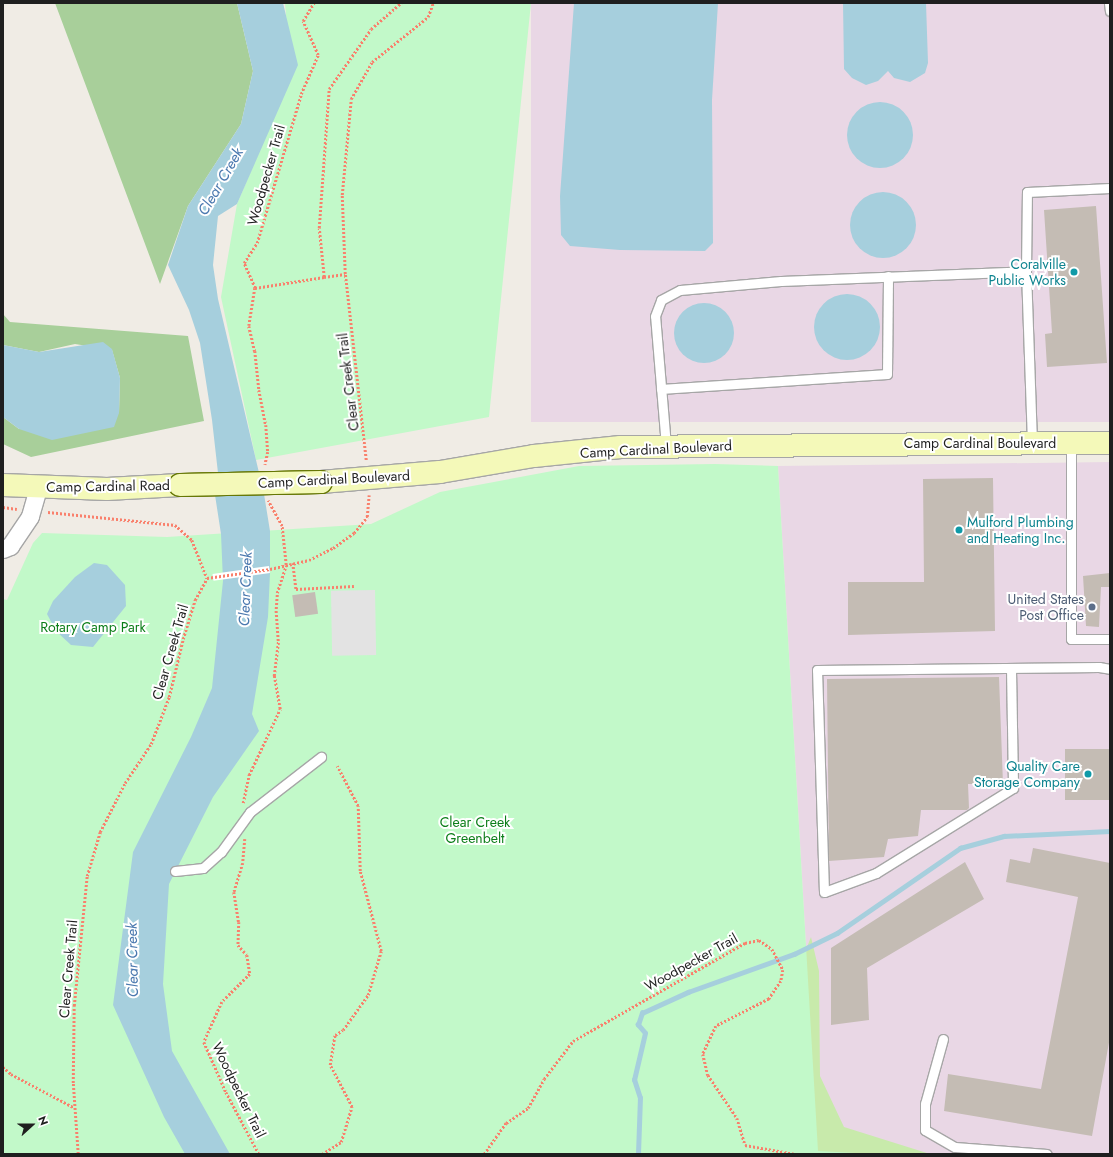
<!DOCTYPE html>
<style>
body{margin:0}
#map{position:relative;width:1113px;height:1157px;overflow:hidden;background:#f0ece5;font-family:Jost,sans-serif}
div>[style]{position:absolute}
.industrial>*{inset:0;background:#e9d7e5;transform-origin:0 0}
.grass>*{inset:0;background:#c8eaab}
.forest>*{inset:0;background:#a8cf9a}
.park>*{inset:0;background:#c2f9c9}
.parking>*{inset:0;background:#e3e3e3;transform-origin:0 0}
.water>*{inset:0;background:#a6cfdd}
.round{border-radius:50%}
.pier>*{inset:0;background:#fff;transform-origin:0 0}
.stream>*{height:4.5px;margin:-2.25px;padding:0 2.25px;transform-origin:2.25px;border-radius:2.25px;background:#a6cfdd}
.building>*{inset:0;background:#c4bcb4;transform-origin:0 0}
.path>*{height:2.5px;margin-top:-1.25px;transform-origin:0;background:repeating-linear-gradient(90deg,#f9806c 0 2px,transparent 0 4px)}
.roads{filter:drop-shadow(1px 0 #a6a6a6) drop-shadow(-1px 0 #a6a6a6) drop-shadow(0 1px #a6a6a6) drop-shadow(0 -1px #a6a6a6)}
.lane>*{height:9px;margin:-4.5px;padding:0 4.5px;transform-origin:4.5px;border-radius:4.5px;background:#fff}
.street>*{height:17px;margin:-8.5px;padding:0 8.5px;transform-origin:8.5px;border-radius:8.5px;background:#fff}
.secondary>*{height:22px;margin:-11px;padding:0 11px;transform-origin:11px;border-radius:11px;background:#f4f9b9}
.bridges{filter:drop-shadow(1px 0 #667705) drop-shadow(-1px 0 #667705) drop-shadow(0 1px #667705) drop-shadow(0 -1px #667705)}
.secondary-bridge>*{height:22px;margin:-11px;padding:0 11px;transform-origin:11px;border-radius:11px;background:#f4f9b9}
.dots>*{width:11px;height:11px;translate:-50% -50%;box-sizing:border-box;border:2px solid #fff;border-radius:50%}
span{translate:-50% -50%;white-space:nowrap;text-align:center;line-height:1.15;-webkit-text-stroke:4px #fff;paint-order:stroke}
.street-label{font-size:14px;color:#1f1f1f}
.culture-label{font-size:14px;color:#0d838f}
.right{translate:-100% -50%;text-align:right}
.left{translate:0 -50%;text-align:left}
.service-label{font-size:14px;color:#4e5e75}
.park-label{font-size:14px;color:#0c7e19}
.water-label{font-size:15px;color:#4b79af;font-style:italic}
.frame{position:absolute;inset:0;border:4px solid #1f1f1f;pointer-events:none}
.north{position:absolute;left:12px;top:1105px;width:40px;height:40px;-webkit-text-stroke:3px #fff;paint-order:stroke;rotate:69deg;font-size:11px;font-weight:700;line-height:16px;text-align:center;color:#1f1f1f}
.north::after{content:'';display:block;margin:auto;width:14px;height:18px;background:#1f1f1f;clip-path:polygon(50% 0,100% 100%,50% 72%,0 100%)}
</style>
<div id="map">
<div class="industrial">
<i style="left:531px;top:3px;width:579px;height:419px"></i>
<i style="clip-path:polygon(1110px 462px,1110px 1154px,875px 1154px,818px 1151px,778px 466px)"></i>
</div>
<div class="grass">
<i style="clip-path:polygon(811px 937px,819px 971px,820px 1076px,844px 1127px,930px 1154px,802px 1154px,788px 995px)"></i>
</div>
<div class="forest">
<i style="clip-path:polygon(55px 3px,237px 3px,253px 71px,241px 124px,188px 206px,160px 284px)"></i>
<i style="clip-path:polygon(3px 314px,10px 322px,188px 336px,204px 421px,31px 457px,3px 444px,3px 417px,19px 429px,119px 413px,120px 378px,112px 350px,75px 344px,39px 352px,3px 345px)"></i>
</div>
<div class="park">
<i style="clip-path:polygon(285px 3px,531px 3px,489px 417px,256px 460px,221px 297px,237px 204px,291px 77px)"></i>
<i style="clip-path:polygon(715px 464px,778px 466px,818px 1151px,875px 1154px,3px 1154px,3px 599px,7px 600px,33px 543px,42px 533px,167px 537px,371px 524px,440px 492px,579px 466px)"></i>
</div>
<div class="parking">
<i style="left:375px;top:590px;width:65px;height:44px;rotate:89deg"></i>
</div>
<div class="water">
<i style="clip-path:polygon(237px 3px,283px 3px,298px 65px,237px 204px,218px 216px,213px 265px,218px 299px,264px 494px,270px 531px,270px 573px,268px 617px,252px 714px,259px 731px,213px 797px,169px 884px,163px 984px,172px 1051px,230px 1154px,185px 1154px,164px 1117px,113px 1005px,133px 852px,191px 737px,212px 688px,223px 581px,221px 534px,215px 495px,218px 473px,212px 420px,200px 343px,189px 310px,168px 265px,188px 206px,241px 124px,253px 71px)"></i>
<i style="clip-path:polygon(574px 3px,718px 3px,712px 100px,713px 243px,705px 251px,620px 250px,570px 246px,561px 235px,560px 196px)"></i>
<i style="clip-path:polygon(843px 3px,926px 3px,928px 63px,925px 73px,910px 82px,894px 78px,888px 71px,878px 81px,866px 85px,852px 78px,844px 69px)"></i>
<i class="round" style="left:847px;top:102px;width:66px;height:66px"></i>
<i class="round" style="left:850px;top:192px;width:66px;height:66px"></i>
<i class="round" style="left:814px;top:294px;width:66px;height:66px"></i>
<i class="round" style="left:674px;top:303px;width:60px;height:60px"></i>
<i style="clip-path:polygon(103px 342px,112px 349px,120px 378px,119px 413px,114px 427px,52px 440px,19px 429px,3px 417px,3px 345px,39px 352px)"></i>
<i style="clip-path:polygon(94px 563px,107px 565px,125px 585px,126px 606px,93px 647px,71px 645px,56px 631px,47px 614px,53px 601px,75px 577px)"></i>
</div>
<div class="pier">
<i style="left:269px;top:566px;width:7px;height:57px;rotate:82deg"></i>
</div>
<div class="stream">
<i style="left:638px;top:1154px;width:56px;rotate:-88deg"></i>
<i style="left:640px;top:1098px;width:19px;rotate:-108deg"></i>
<i style="left:634px;top:1080px;width:48px;rotate:-76.8deg"></i>
<i style="left:645px;top:1033px;width:11px;rotate:-131deg"></i>
<i style="left:638px;top:1025px;width:13px;rotate:-72deg"></i>
<i style="left:642px;top:1013px;width:51px;rotate:-24.5deg"></i>
<i style="left:688px;top:992px;width:113px;rotate:-19.7deg"></i>
<i style="left:794px;top:954px;width:48px;rotate:-26deg"></i>
<i style="left:837px;top:933px;width:150px;rotate:-34.6deg"></i>
<i style="left:960px;top:848px;width:46px;rotate:-15.3deg"></i>
<i style="left:1004px;top:836px;width:106px;rotate:-2.7deg"></i>
</div>
<div class="building">
<i style="clip-path:polygon(1096px 206px,1107px 363px,1047px 367px,1045px 334px,1052px 333px,1044px 210px)"></i>
<i style="clip-path:polygon(993px 478px,995px 631px,848px 635px,848px 582px,924px 582px,923px 479px)"></i>
<i style="clip-path:polygon(1110px 573px,1110px 587px,1101px 587px,1099px 627px,1086px 626px,1083px 576px)"></i>
<i style="left:315px;top:592px;width:22px;height:23px;rotate:82deg"></i>
<i style="clip-path:polygon(999px 677px,1003px 784px,968px 784px,969px 808px,967px 810px,921px 810px,918px 836px,888px 839px,884px 857px,829px 861px,827px 679px)"></i>
<i style="left:1065px;top:749px;width:45px;height:51px"></i>
<i style="clip-path:polygon(1033px 848px,1110px 863px,1110px 1037px,1092px 1136px,944px 1111px,948px 1074px,1041px 1089px,1078px 897px,1006px 882px,1010px 859px,1030px 863px)"></i>
<i style="clip-path:polygon(965px 862px,984px 899px,867px 968px,869px 1020px,831px 1025px,831px 948px)"></i>
</div>
<div class="path">
<i style="left:324px;top:277px;width:21px;rotate:-8deg"></i>
<i style="left:255px;top:288px;width:38px;rotate:99deg"></i>
<i style="left:249px;top:326px;width:26px;rotate:77deg"></i>
<i style="left:255px;top:351px;width:39px;rotate:84deg"></i>
<i style="left:259px;top:390px;width:36px;rotate:79deg"></i>
<i style="left:266px;top:425px;width:27px;rotate:86deg"></i>
<i style="left:268px;top:452px;width:13px;rotate:103deg"></i>
<i style="left:255px;top:288px;width:70px;rotate:-9.1deg"></i>
<i style="left:324px;top:277px;width:49px;rotate:-95.8deg"></i>
<i style="left:319px;top:228px;width:139px;rotate:-85.9deg"></i>
<i style="left:329px;top:89px;width:73px;rotate:-55deg"></i>
<i style="left:371px;top:29px;width:40px;rotate:-41deg"></i>
<i style="left:255px;top:288px;width:27px;rotate:-114deg"></i>
<i style="left:244px;top:263px;width:24px;rotate:-57deg"></i>
<i style="left:257px;top:243px;width:155px;rotate:-73.5deg"></i>
<i style="left:301px;top:94px;width:43px;rotate:-66.4deg"></i>
<i style="left:318px;top:55px;width:37px;rotate:-114deg"></i>
<i style="left:303px;top:21px;width:21px;rotate:-59deg"></i>
<i style="left:366px;top:460px;width:187px;rotate:-96.4deg"></i>
<i style="left:345px;top:274px;width:79px;rotate:-92.2deg"></i>
<i style="left:342px;top:195px;width:96px;rotate:-84.6deg"></i>
<i style="left:351px;top:99px;width:43px;rotate:-60.4deg"></i>
<i style="left:372px;top:62px;width:72px;rotate:-38.8deg"></i>
<i style="left:428px;top:17px;width:15px;rotate:-70deg"></i>
<i style="left:3px;top:507px;width:14px;rotate:8deg"></i>
<i style="left:48px;top:512px;width:128px;rotate:5.8deg"></i>
<i style="left:175px;top:525px;width:23px;rotate:41deg"></i>
<i style="left:192px;top:540px;width:41px;rotate:68.5deg"></i>
<i style="left:293px;top:563px;width:26px;rotate:83deg"></i>
<i style="left:296px;top:589px;width:58px;rotate:-3deg"></i>
<i style="left:207px;top:578px;width:64px;rotate:-8.1deg"></i>
<i style="left:270px;top:569px;width:40px;rotate:-13deg"></i>
<i style="left:309px;top:560px;width:27px;rotate:-27deg"></i>
<i style="left:333px;top:548px;width:26px;rotate:-36deg"></i>
<i style="left:354px;top:533px;width:21px;rotate:-51deg"></i>
<i style="left:367px;top:517px;width:22px;rotate:-85deg"></i>
<i style="left:243px;top:803px;width:29px;rotate:-78deg"></i>
<i style="left:249px;top:775px;width:73px;rotate:-64.8deg"></i>
<i style="left:280px;top:709px;width:34px;rotate:-100deg"></i>
<i style="left:274px;top:676px;width:35px;rotate:-83deg"></i>
<i style="left:278px;top:641px;width:32px;rotate:-94deg"></i>
<i style="left:276px;top:609px;width:16px;rotate:-86deg"></i>
<i style="left:277px;top:593px;width:29px;rotate:-72deg"></i>
<i style="left:286px;top:565px;width:39px;rotate:-96deg"></i>
<i style="left:282px;top:526px;width:29px;rotate:-119deg"></i>
<i style="left:245px;top:839px;width:24px;rotate:95deg"></i>
<i style="left:243px;top:863px;width:30px;rotate:107deg"></i>
<i style="left:234px;top:892px;width:30px;rotate:81deg"></i>
<i style="left:239px;top:922px;width:23px;rotate:92deg"></i>
<i style="left:238px;top:945px;width:13px;rotate:48deg"></i>
<i style="left:247px;top:955px;width:19px;rotate:81deg"></i>
<i style="left:250px;top:974px;width:40px;rotate:135deg"></i>
<i style="left:222px;top:1002px;width:44px;rotate:114.2deg"></i>
<i style="left:204px;top:1042px;width:55px;rotate:66.3deg"></i>
<i style="left:226px;top:1092px;width:70px;rotate:62deg"></i>
<i style="left:3px;top:1067px;width:11px;rotate:41deg"></i>
<i style="left:11px;top:1074px;width:72px;rotate:28deg"></i>
<i style="left:78px;top:1154px;width:71px;rotate:-94deg"></i>
<i style="left:73px;top:1083px;width:77px;rotate:-89.3deg"></i>
<i style="left:74px;top:1006px;width:131px;rotate:-84.3deg"></i>
<i style="left:87px;top:876px;width:46px;rotate:-73.5deg"></i>
<i style="left:100px;top:832px;width:55px;rotate:-63deg"></i>
<i style="left:125px;top:783px;width:47px;rotate:-56.3deg"></i>
<i style="left:151px;top:744px;width:50px;rotate:-69deg"></i>
<i style="left:169px;top:697px;width:60px;rotate:-76.4deg"></i>
<i style="left:183px;top:639px;width:41px;rotate:-72.9deg"></i>
<i style="left:195px;top:600px;width:25px;rotate:-61deg"></i>
<i style="left:322px;top:1154px;width:22px;rotate:-32deg"></i>
<i style="left:341px;top:1142px;width:37px;rotate:-73deg"></i>
<i style="left:352px;top:1107px;width:47px;rotate:-117.6deg"></i>
<i style="left:330px;top:1065px;width:30px;rotate:-81deg"></i>
<i style="left:335px;top:1035px;width:9px;rotate:-32deg"></i>
<i style="left:343px;top:1030px;width:43px;rotate:-54.5deg"></i>
<i style="left:368px;top:995px;width:46px;rotate:-73.5deg"></i>
<i style="left:381px;top:951px;width:83px;rotate:-104.7deg"></i>
<i style="left:360px;top:871px;width:65px;rotate:-91.8deg"></i>
<i style="left:358px;top:806px;width:45px;rotate:-117.7deg"></i>
<i style="left:484px;top:1154px;width:38px;rotate:-55deg"></i>
<i style="left:506px;top:1123px;width:27px;rotate:-34deg"></i>
<i style="left:528px;top:1108px;width:33px;rotate:-61deg"></i>
<i style="left:544px;top:1079px;width:48px;rotate:-52.7deg"></i>
<i style="left:573px;top:1041px;width:198px;rotate:-29.7deg"></i>
<i style="left:745px;top:943px;width:14px;rotate:-12deg"></i>
<i style="left:759px;top:940px;width:16px;rotate:35deg"></i>
<i style="left:772px;top:949px;width:24px;rotate:62deg"></i>
<i style="left:783px;top:970px;width:11px;rotate:100deg"></i>
<i style="left:781px;top:981px;width:22px;rotate:124deg"></i>
<i style="left:769px;top:999px;width:59px;rotate:153deg"></i>
<i style="left:716px;top:1026px;width:31px;rotate:115deg"></i>
<i style="left:703px;top:1054px;width:22px;rotate:77deg"></i>
<i style="left:708px;top:1075px;width:52px;rotate:56deg"></i>
<i style="left:737px;top:1118px;width:28px;rotate:73deg"></i>
<i style="left:745px;top:1145px;width:51px;rotate:10.2deg"></i>
</div>
<div class="roads">
<div class="lane">
<i style="left:1109px;top:3px;width:8px;rotate:83deg"></i>
<i style="left:1026px;top:271px;width:79px;rotate:-89.3deg"></i>
<i style="left:1027px;top:192px;width:83px;rotate:-2.8deg"></i>
<i style="left:661px;top:389px;width:226px;rotate:-3.8deg"></i>
<i style="left:887px;top:374px;width:98px;rotate:-89.4deg"></i>
<i style="left:1071px;top:443px;width:196px;rotate:90deg"></i>
<i style="left:1071px;top:639px;width:39px"></i>
<i style="left:666px;top:446px;width:130px;rotate:-94.8deg"></i>
<i style="left:655px;top:316px;width:17px;rotate:-69deg"></i>
<i style="left:661px;top:300px;width:21px;rotate:-28deg"></i>
<i style="left:680px;top:290px;width:101px;rotate:-5.1deg"></i>
<i style="left:781px;top:281px;width:245px;rotate:-2.3deg"></i>
<i style="left:1026px;top:271px;width:172px;rotate:88deg"></i>
<i style="left:1011px;top:669px;width:119px;rotate:89deg"></i>
<i style="left:1013px;top:788px;width:161px;rotate:148.2deg"></i>
<i style="left:876px;top:873px;width:55px;rotate:159.9deg"></i>
<i style="left:824px;top:892px;width:222px;rotate:-91.8deg"></i>
<i style="left:817px;top:670px;width:282px;rotate:-0.6deg"></i>
<i style="left:1099px;top:667px;width:11px;rotate:10deg"></i>
<i style="left:175px;top:871px;width:28px;rotate:-6deg"></i>
<i style="left:203px;top:868px;width:24px;rotate:-42deg"></i>
<i style="left:221px;top:852px;width:49px;rotate:-54.1deg"></i>
<i style="left:250px;top:812px;width:90px;rotate:-37.8deg"></i>
<i style="left:943px;top:1039px;width:67px;rotate:105.5deg"></i>
<i style="left:925px;top:1104px;width:26px;rotate:90deg"></i>
<i style="left:925px;top:1130px;width:34px;rotate:30deg"></i>
<i style="left:955px;top:1147px;width:92px;rotate:4.4deg"></i>
</div>
<div class="street">
<i style="left:3px;top:549px;width:8px;rotate:-23deg"></i>
<i style="left:10px;top:546px;width:36px;rotate:-56deg"></i>
<i style="left:30px;top:516px;width:29px;rotate:-74deg"></i>
</div>
<div class="secondary">
<i style="left:321px;top:482px;width:119px;rotate:-4.8deg"></i>
<i style="left:440px;top:472px;width:95px;rotate:-9.7deg"></i>
<i style="left:534px;top:456px;width:87px;rotate:-5.9deg"></i>
<i style="left:621px;top:447px;width:489px;rotate:-0.5deg"></i>
<i style="left:3px;top:485px;width:104px;rotate:2.2deg"></i>
<i style="left:107px;top:489px;width:73px;rotate:-3.1deg"></i>
</div>
</div>
<div class="bridges">
<div class="secondary-bridge">
<i style="left:180px;top:485px;width:141px;rotate:-1.2deg"></i>
</div>
</div>
<div class="dots">
<i style="left:1074px;top:272px;background:#0f9aa8"></i>
<i style="left:959px;top:530px;background:#0f9aa8"></i>
<i style="left:1092px;top:607px;background:#5c6f8a"></i>
<i style="left:1088px;top:774px;background:#0f9aa8"></i>
</div>
<div class="street-label">
<span style="left:266px;top:175px;rotate:-74deg">Woodpecker Trail</span>
<span style="left:348px;top:382px;rotate:-97deg">Clear Creek Trail</span>
<span style="left:980px;top:443px">Camp Cardinal Boulevard</span>
<span style="left:656px;top:449px;rotate:-3deg">Camp Cardinal Boulevard</span>
<span style="left:334px;top:479px;rotate:-3deg">Camp Cardinal Boulevard</span>
<span style="left:108px;top:486px;rotate:-1deg">Camp Cardinal Road</span>
<span style="left:170px;top:652px;rotate:-74deg">Clear Creek Trail</span>
<span style="left:691px;top:962px;rotate:-29deg">Woodpecker Trail</span>
<span style="left:68px;top:969px;rotate:-85deg">Clear Creek Trail</span>
<span style="left:239px;top:1090px;rotate:64deg">Woodpecker Trail</span>
</div>
<div class="culture-label">
<span class="right" style="left:1066px;top:272px">Coralville<br>Public Works</span>
<span class="left" style="left:967px;top:530px">Mulford Plumbing<br>and Heating Inc.</span>
<span class="right" style="left:1080px;top:774px">Quality Care<br>Storage Company</span>
</div>
<div class="service-label">
<span class="right" style="left:1084px;top:607px">United States<br>Post Office</span>
</div>
<div class="park-label">
<span style="left:93px;top:627px">Rotary Camp Park</span>
<span style="left:475px;top:830px">Clear Creek<br>Greenbelt</span>
</div>
<div class="water-label">
<span style="left:221px;top:182px;rotate:-60deg">Clear Creek</span>
<span style="left:246px;top:589px;rotate:-88deg">Clear Creek</span>
<span style="left:133px;top:960px;rotate:-91deg">Clear Creek</span>
</div>
<div class="frame"></div>
<div class="north">N</div>
</div>
